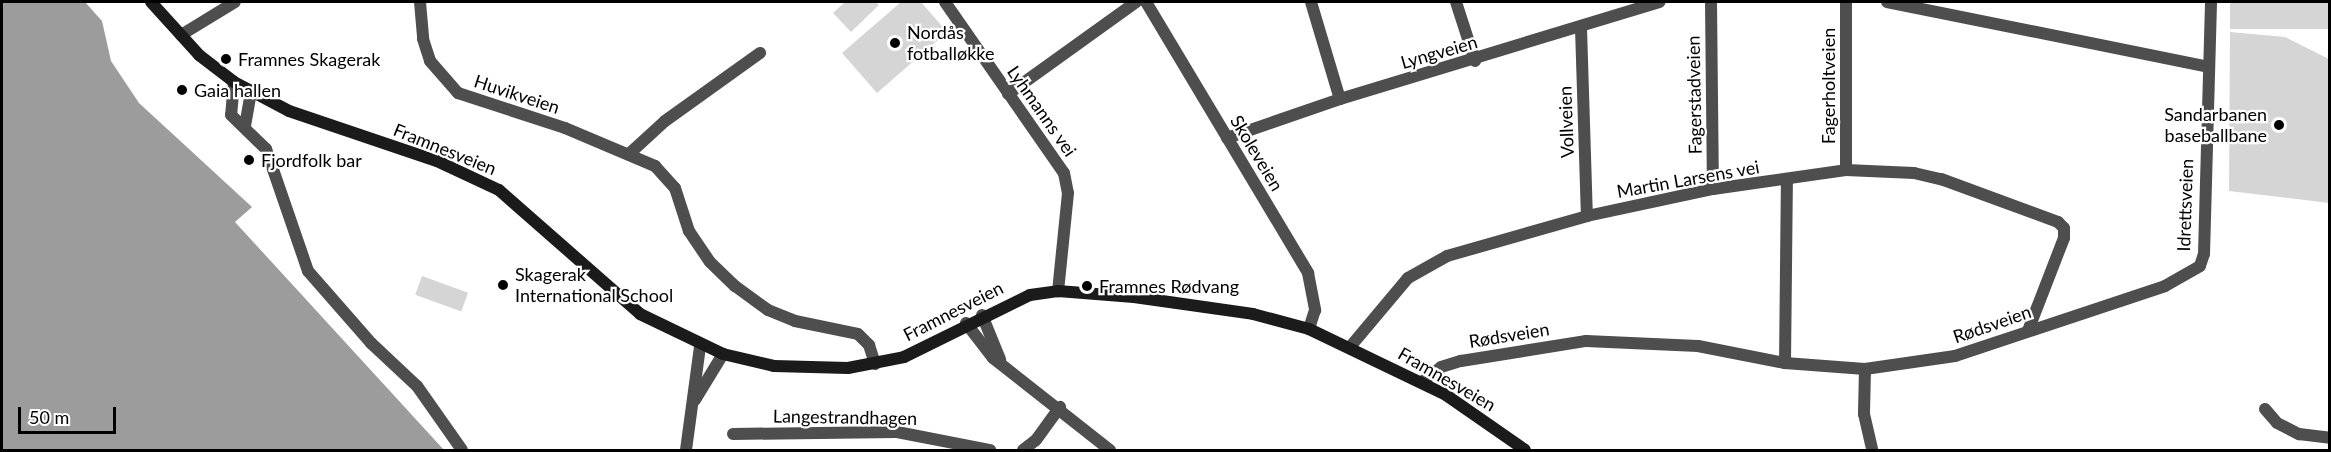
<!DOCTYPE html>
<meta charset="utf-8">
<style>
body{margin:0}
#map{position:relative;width:2331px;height:452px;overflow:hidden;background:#fff;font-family:Lato,sans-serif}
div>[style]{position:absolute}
.green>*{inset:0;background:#d5d5d5;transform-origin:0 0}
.water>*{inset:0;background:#9c9c9c}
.street>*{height:12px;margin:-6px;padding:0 6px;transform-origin:6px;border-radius:6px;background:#4e4e4e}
.secondary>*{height:12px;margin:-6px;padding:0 6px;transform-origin:6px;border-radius:6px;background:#1b1b1b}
.dots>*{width:16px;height:16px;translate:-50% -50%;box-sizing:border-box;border:3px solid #fff;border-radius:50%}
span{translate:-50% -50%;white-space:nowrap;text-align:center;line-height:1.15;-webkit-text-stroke:4.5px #fff;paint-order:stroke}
.poi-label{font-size:18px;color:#000}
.left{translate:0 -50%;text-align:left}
.right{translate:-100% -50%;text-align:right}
.street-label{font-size:18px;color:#000}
.frame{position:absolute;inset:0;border:3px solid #000;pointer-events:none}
.scale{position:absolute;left:18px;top:407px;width:98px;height:27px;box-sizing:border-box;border:3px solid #000;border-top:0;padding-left:8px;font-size:18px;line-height:21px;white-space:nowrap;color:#000;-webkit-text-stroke:4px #fff;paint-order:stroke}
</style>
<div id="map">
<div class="green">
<i style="clip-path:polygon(845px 2px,876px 2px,879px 5px,851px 32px,833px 13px)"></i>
<i style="clip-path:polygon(901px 2px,921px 2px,947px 32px,877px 93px,842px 53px)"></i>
<i style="left:2230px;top:2px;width:99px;height:27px"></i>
<i style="clip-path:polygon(2230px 32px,2285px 37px,2329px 59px,2329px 203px,2229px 191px)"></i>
<i style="left:422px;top:276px;width:49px;height:20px;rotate:20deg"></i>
</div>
<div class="water">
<i style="clip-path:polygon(2px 2px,85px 2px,102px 21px,111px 61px,139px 103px,252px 207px,235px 222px,444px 450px,2px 450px)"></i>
</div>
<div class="street">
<i style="left:420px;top:2px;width:37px;rotate:85deg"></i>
<i style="left:423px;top:39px;width:23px;rotate:72deg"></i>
<i style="left:430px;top:61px;width:43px;rotate:48.8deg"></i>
<i style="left:458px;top:93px;width:113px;rotate:18.1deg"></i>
<i style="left:565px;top:128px;width:98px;rotate:22.9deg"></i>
<i style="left:655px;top:166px;width:30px;rotate:48deg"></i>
<i style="left:675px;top:188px;width:45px;rotate:72deg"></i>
<i style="left:689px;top:231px;width:37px;rotate:56deg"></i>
<i style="left:710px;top:262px;width:35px;rotate:44deg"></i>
<i style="left:735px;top:286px;width:41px;rotate:36deg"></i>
<i style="left:768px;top:310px;width:29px;rotate:22deg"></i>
<i style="left:795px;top:321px;width:64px;rotate:11.7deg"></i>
<i style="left:858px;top:334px;width:16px;rotate:45deg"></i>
<i style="left:869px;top:345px;width:20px;rotate:72deg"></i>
<i style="left:945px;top:2px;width:208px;rotate:55.2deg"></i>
<i style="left:1064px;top:173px;width:20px;rotate:79deg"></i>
<i style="left:1068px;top:193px;width:99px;rotate:95.8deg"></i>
<i style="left:1146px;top:2px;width:316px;rotate:59.1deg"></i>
<i style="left:1308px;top:273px;width:38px;rotate:79deg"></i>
<i style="left:1315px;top:310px;width:20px;rotate:108deg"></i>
<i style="left:1311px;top:2px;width:101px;rotate:73.4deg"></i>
<i style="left:1456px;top:2px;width:62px;rotate:72.1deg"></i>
<i style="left:1711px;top:2px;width:187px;rotate:89.4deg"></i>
<i style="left:1887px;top:2px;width:328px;rotate:11.4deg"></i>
<i style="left:1581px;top:28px;width:188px;rotate:88.2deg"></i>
<i style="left:181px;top:35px;width:63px;rotate:-31.4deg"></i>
<i style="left:234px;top:82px;width:33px;rotate:95deg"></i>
<i style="left:231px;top:115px;width:49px;rotate:44.2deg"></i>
<i style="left:266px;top:149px;width:129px;rotate:71deg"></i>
<i style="left:308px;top:271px;width:96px;rotate:48.8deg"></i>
<i style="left:371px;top:343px;width:63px;rotate:43.1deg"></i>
<i style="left:417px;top:386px;width:78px;rotate:54.9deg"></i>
<i style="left:1008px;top:94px;width:158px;rotate:-35.7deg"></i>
<i style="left:245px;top:126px;width:35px;rotate:-80deg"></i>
<i style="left:1227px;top:138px;width:120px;rotate:-19deg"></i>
<i style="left:1340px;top:99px;width:334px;rotate:-16.9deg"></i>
<i style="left:629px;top:154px;width:49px;rotate:-42.5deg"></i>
<i style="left:665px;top:121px;width:117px;rotate:-35.6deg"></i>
<i style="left:1846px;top:170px;width:168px;rotate:-90deg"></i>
<i style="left:982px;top:315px;width:48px;rotate:67.8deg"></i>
<i style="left:966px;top:323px;width:44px;rotate:52.4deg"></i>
<i style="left:993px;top:358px;width:149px;rotate:38.2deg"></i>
<i style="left:1350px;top:347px;width:90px;rotate:-50deg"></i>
<i style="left:1408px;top:278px;width:45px;rotate:-29.4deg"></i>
<i style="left:1447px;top:256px;width:146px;rotate:-15.9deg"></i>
<i style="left:1587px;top:216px;width:129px;rotate:-12.1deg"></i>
<i style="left:1713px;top:189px;width:134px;rotate:-8.1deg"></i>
<i style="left:1846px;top:170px;width:68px;rotate:2.5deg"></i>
<i style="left:1914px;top:173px;width:28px;rotate:13deg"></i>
<i style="left:1941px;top:179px;width:125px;rotate:20.2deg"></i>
<i style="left:2058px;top:222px;width:8px;rotate:45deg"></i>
<i style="left:2064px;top:228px;width:10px;rotate:90deg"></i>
<i style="left:2064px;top:238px;width:100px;rotate:111.2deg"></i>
<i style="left:1785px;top:363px;width:182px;rotate:-89.4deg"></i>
<i style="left:1865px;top:369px;width:45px;rotate:91.3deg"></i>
<i style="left:1864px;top:414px;width:37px;rotate:77deg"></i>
<i style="left:1422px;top:382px;width:24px;rotate:-38deg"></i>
<i style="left:1441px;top:367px;width:21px;rotate:-17deg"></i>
<i style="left:1461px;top:361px;width:127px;rotate:-9.1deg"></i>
<i style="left:1586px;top:341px;width:112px;rotate:2.6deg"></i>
<i style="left:1698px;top:346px;width:89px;rotate:11.1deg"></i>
<i style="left:1785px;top:363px;width:80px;rotate:4.3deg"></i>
<i style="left:1865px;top:369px;width:91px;rotate:-8.2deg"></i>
<i style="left:1955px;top:356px;width:221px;rotate:-18.4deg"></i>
<i style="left:2165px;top:286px;width:40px;rotate:-29.7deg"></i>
<i style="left:2200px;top:266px;width:13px;rotate:-72deg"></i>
<i style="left:2204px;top:254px;width:252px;rotate:-88.4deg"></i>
<i style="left:695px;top:400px;width:54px;rotate:-58.7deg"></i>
<i style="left:2265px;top:409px;width:18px;rotate:49deg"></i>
<i style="left:2277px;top:423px;width:25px;rotate:27deg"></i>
<i style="left:2299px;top:434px;width:31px;rotate:7deg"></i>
<i style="left:733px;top:434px;width:164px;rotate:-0.7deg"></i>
<i style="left:897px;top:432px;width:95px;rotate:11deg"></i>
<i style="left:686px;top:450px;width:105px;rotate:-82.3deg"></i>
<i style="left:1023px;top:450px;width:16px;rotate:-38deg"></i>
<i style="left:1036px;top:440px;width:41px;rotate:-54deg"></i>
</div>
<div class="secondary">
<i style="left:151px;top:2px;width:72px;rotate:47.8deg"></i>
<i style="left:199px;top:55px;width:44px;rotate:37.6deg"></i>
<i style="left:234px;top:82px;width:62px;rotate:27.8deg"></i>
<i style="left:289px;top:111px;width:156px;rotate:18.7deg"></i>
<i style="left:437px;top:161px;width:68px;rotate:25.1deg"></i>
<i style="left:499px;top:190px;width:188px;rotate:41.3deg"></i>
<i style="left:640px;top:314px;width:92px;rotate:25.7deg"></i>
<i style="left:723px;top:354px;width:52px;rotate:13.2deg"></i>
<i style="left:774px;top:366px;width:74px;rotate:1.5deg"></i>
<i style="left:848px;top:368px;width:57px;rotate:-11.1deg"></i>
<i style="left:904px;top:357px;width:140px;rotate:-26.2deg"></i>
<i style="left:1030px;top:295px;width:28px;rotate:-8deg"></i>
<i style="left:1058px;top:291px;width:76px;rotate:4.5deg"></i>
<i style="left:1134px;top:297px;width:120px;rotate:8.1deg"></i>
<i style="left:1253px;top:314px;width:58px;rotate:15deg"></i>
<i style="left:1309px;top:329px;width:152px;rotate:25.7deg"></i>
<i style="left:1446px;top:395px;width:96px;rotate:34.8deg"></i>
</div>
<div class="dots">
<i style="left:895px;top:43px;background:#000"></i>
<i style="left:226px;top:59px;background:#000"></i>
<i style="left:182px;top:90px;background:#000"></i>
<i style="left:2279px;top:125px;background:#000"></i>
<i style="left:249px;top:160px;background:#000"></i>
<i style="left:503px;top:285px;background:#000"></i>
<i style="left:1087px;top:286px;background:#000"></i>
</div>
<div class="poi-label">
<span class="left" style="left:907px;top:43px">Nordås<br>fotballøkke</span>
<span class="left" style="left:238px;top:59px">Framnes Skagerak</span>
<span class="left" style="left:194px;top:90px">Gaia hallen</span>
<span class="right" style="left:2267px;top:125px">Sandarbanen<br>baseballbane</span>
<span class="left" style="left:261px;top:160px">Fjordfolk bar</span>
<span class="left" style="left:515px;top:285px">Skagerak<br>International School</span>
<span class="left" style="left:1099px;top:286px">Framnes Rødvang</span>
</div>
<div class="street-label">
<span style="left:1439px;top:52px;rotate:-16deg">Lyngveien</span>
<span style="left:1828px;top:86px;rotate:-90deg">Fagerholtveien</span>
<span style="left:517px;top:94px;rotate:18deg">Huvikveien</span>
<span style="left:1694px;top:95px;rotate:-91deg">Fagerstadveien</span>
<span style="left:1042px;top:111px;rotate:55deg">Lyhmanns vei</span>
<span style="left:1566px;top:122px;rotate:-92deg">Vollveien</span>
<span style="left:445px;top:149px;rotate:22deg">Framnesveien</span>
<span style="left:1257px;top:153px;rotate:59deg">Skoleveien</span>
<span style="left:1688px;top:179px;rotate:-10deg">Martin Larsens vei</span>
<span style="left:2185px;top:205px;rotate:-88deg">Idrettsveien</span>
<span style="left:953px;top:311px;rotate:-27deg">Framnesveien</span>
<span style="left:1992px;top:324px;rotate:-19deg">Rødsveien</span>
<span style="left:1509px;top:335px;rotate:-9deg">Rødsveien</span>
<span style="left:1447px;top:379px;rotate:30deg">Framnesveien</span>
<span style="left:845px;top:417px;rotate:1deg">Langestrandhagen</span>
</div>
<div class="frame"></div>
<div class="scale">50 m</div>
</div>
